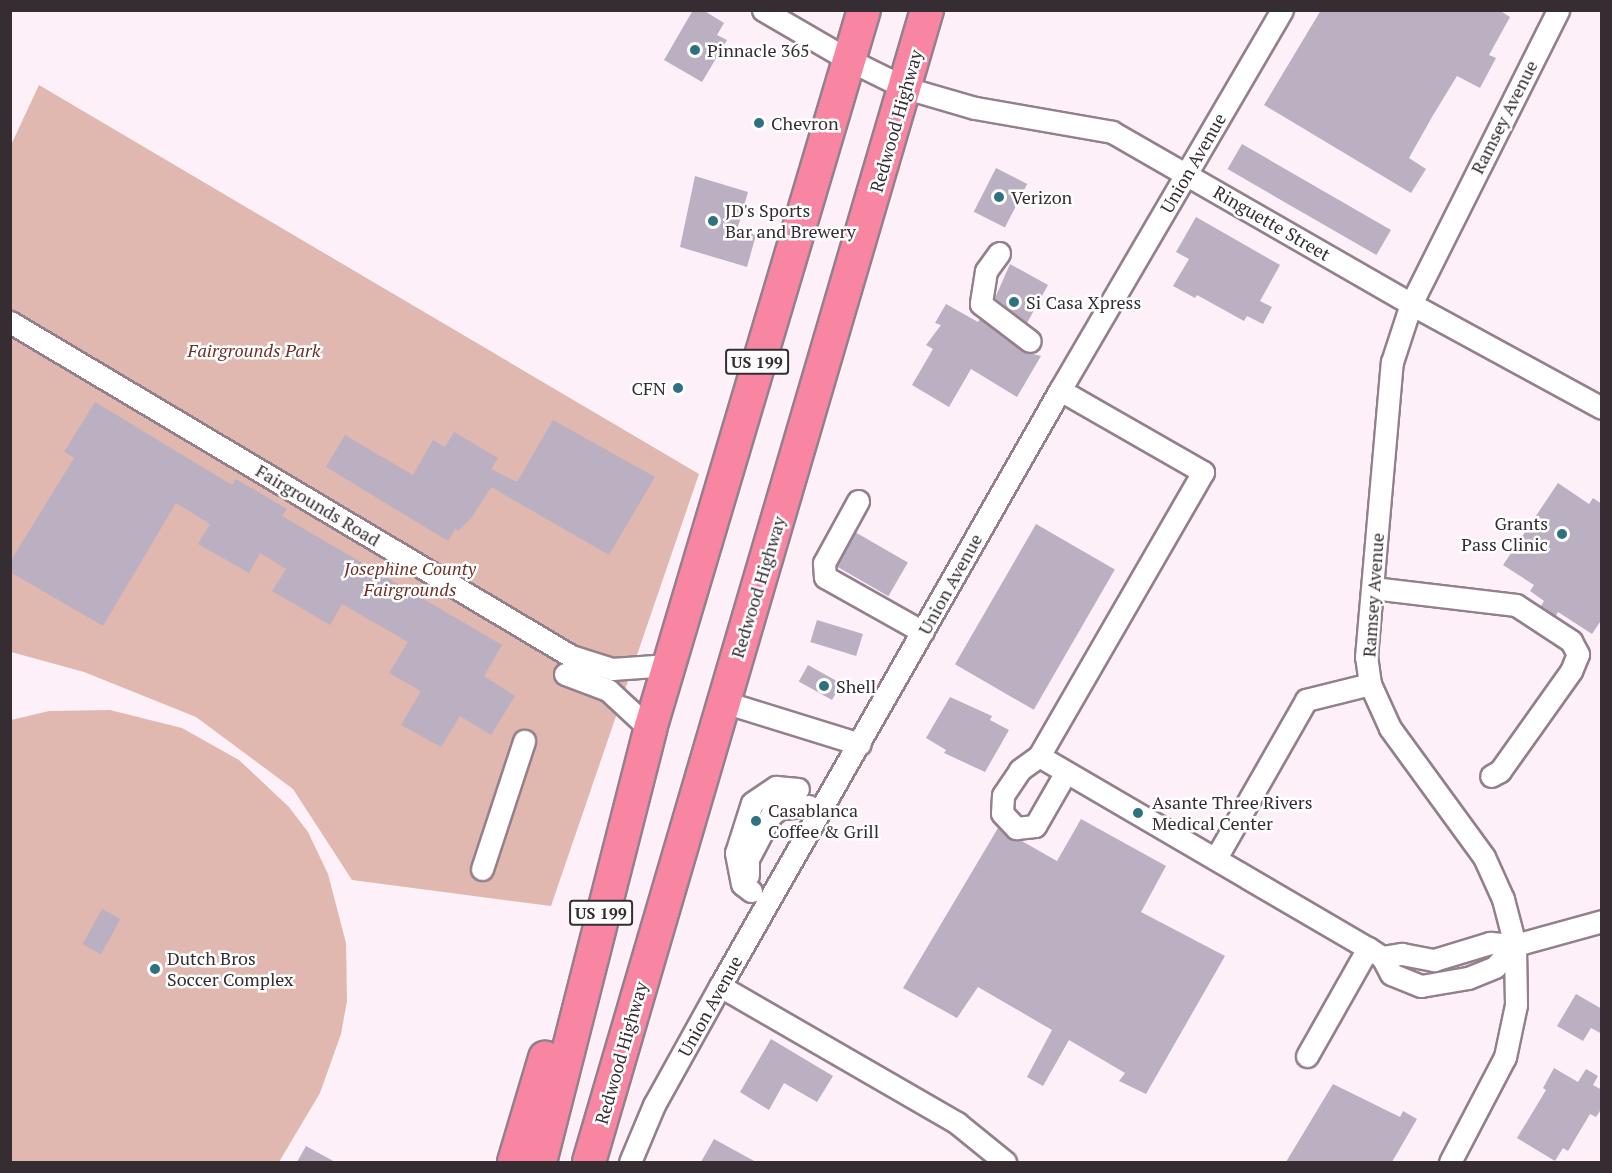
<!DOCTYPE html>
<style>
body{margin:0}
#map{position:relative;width:1612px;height:1173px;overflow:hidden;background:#fef0f9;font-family:"PT Serif",serif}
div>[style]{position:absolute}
.green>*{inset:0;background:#e1b8b0}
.building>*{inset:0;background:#bbafc2;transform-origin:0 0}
.roads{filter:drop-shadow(2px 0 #94808c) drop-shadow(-2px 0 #94808c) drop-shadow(0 2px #94808c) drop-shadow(0 -2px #94808c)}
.minor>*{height:21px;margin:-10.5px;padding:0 10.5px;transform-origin:10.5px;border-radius:10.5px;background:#fff}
.highway>*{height:32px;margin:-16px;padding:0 16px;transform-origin:16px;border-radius:16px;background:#f886a3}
.dots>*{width:16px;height:16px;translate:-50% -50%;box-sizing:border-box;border:3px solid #fff;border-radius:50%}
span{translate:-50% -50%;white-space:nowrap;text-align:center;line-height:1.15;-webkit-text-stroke:5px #fff;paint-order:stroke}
.shield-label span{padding:2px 4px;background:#fff;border:2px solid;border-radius:4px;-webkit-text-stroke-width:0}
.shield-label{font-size:16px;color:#352d32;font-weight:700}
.poi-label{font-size:18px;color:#352d32}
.left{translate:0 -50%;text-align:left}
.right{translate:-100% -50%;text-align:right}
.street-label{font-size:18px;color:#352d32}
.park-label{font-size:18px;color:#703027;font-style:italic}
.frame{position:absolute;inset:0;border:12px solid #352d32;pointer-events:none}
</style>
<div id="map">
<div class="green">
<i style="clip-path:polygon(39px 85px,699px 474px,551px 906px,352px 880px,293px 789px,196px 717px,84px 672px,11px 652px,10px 147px)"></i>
<i style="clip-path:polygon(110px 710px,182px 728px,239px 760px,289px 807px,308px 832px,328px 874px,346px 943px,347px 1001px,341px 1034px,320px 1093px,279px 1162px,11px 1162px,11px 720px,49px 711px)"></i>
</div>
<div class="building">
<i style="clip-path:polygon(693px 10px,703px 10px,724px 23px,717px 35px,727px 40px,702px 82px,664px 60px)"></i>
<i style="clip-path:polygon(1321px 10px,1499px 10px,1510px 17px,1489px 55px,1496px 58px,1480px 88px,1457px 76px,1432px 117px,1409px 158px,1426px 169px,1411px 193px,1264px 105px)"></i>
<i style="left:1242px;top:144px;width:172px;height:29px;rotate:30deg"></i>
<i style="left:996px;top:168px;width:35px;height:49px;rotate:27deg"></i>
<i style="clip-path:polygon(695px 176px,748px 192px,737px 230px,756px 235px,747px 267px,680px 247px)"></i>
<i style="clip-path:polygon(1196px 217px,1280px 265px,1260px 301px,1272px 307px,1263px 324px,1247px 316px,1244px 321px,1197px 295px,1195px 298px,1173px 286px,1189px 259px,1176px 252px)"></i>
<i style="clip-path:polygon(1010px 264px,1048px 285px,1027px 323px,995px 298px)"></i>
<i style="clip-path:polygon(946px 304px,978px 322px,980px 319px,1022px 351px,1041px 356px,1017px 397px,971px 369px,949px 407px,912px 385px,933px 349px,926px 345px,941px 325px,935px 323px)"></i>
<i style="clip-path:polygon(95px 402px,232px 485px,236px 479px,287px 509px,282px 516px,502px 645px,484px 676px,515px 696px,491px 735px,460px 716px,441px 747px,401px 725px,421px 691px,389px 673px,408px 642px,342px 604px,330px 625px,272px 591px,286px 569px,260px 553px,249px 573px,198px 544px,210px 524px,176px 503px,103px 626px,10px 572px,10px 562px,74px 458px,64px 452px)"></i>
<i style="clip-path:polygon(553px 420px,655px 477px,609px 555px,491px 487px,472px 517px,458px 531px,455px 529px,448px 541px,326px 467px,345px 435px,413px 475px,433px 440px,445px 447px,454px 432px,498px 458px,491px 469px,517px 482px)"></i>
<i style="clip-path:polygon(1558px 483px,1589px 504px,1593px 498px,1602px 504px,1602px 619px,1592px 634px,1558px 612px,1556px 616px,1541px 606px,1544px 601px,1530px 591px,1534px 585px,1503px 565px)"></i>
<i style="left:1036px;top:524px;width:91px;height:162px;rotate:30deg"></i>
<i style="left:855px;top:532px;width:61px;height:39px;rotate:30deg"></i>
<i style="left:817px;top:620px;width:48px;height:23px;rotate:17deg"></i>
<i style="left:808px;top:665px;width:38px;height:19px;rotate:29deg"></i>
<i style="clip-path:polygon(950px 697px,992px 716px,990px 720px,1009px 730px,985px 772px,944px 753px,946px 750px,926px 738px)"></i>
<i style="clip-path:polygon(1081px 819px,1166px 866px,1141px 912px,1225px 956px,1146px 1094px,1119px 1081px,1125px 1073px,1069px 1040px,1043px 1086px,1027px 1077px,1052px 1030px,978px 987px,957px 1018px,903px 988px,998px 828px,1011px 840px,1020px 840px,1057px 861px)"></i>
<i style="left:102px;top:909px;width:21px;height:40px;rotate:29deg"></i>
<i style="clip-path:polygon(1576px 994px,1602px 1009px,1602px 1034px,1591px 1028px,1583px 1041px,1557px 1026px)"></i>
<i style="clip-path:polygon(771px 1039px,833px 1076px,817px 1102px,784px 1083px,769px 1110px,740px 1092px)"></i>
<i style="clip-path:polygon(1554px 1068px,1578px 1082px,1586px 1069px,1598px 1076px,1593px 1085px,1602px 1090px,1602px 1108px,1596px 1117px,1590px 1114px,1568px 1151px,1563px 1148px,1555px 1161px,1517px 1138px,1546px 1090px,1543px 1088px)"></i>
<i style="clip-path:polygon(1333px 1084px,1400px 1117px,1403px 1111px,1417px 1119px,1392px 1162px,1286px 1162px)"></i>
<i style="clip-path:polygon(714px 1139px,756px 1162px,701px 1162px)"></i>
<i style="clip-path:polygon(306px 1146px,335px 1162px,297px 1162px)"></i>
</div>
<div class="roads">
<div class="minor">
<i style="left:763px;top:10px;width:99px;rotate:30.2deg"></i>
<i style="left:849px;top:60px;width:64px;rotate:26.2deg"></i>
<i style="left:906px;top:88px;width:72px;rotate:16.2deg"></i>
<i style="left:975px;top:108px;width:139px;rotate:9.9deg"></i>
<i style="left:1112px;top:132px;width:345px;rotate:29.9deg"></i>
<i style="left:1411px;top:304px;width:217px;rotate:28.6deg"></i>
<i style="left:999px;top:253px;width:22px;rotate:126deg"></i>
<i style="left:986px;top:271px;width:33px;rotate:99deg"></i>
<i style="left:981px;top:304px;width:61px;rotate:37.1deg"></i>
<i style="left:10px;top:322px;width:653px;rotate:30.77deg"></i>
<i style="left:571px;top:656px;width:43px;rotate:17.6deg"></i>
<i style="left:612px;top:669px;width:57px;rotate:-4deg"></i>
<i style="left:1060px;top:390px;width:165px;rotate:29.8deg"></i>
<i style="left:1203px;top:472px;width:328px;rotate:120deg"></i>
<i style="left:1039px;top:756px;width:381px;rotate:30.3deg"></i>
<i style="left:1368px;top:948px;width:17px;rotate:33deg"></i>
<i style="left:1382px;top:957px;width:19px;rotate:62deg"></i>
<i style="left:1391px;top:974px;width:32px;rotate:22deg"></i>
<i style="left:1421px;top:986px;width:48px;rotate:-9.7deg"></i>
<i style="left:1468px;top:978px;width:29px;rotate:-22deg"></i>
<i style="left:1495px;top:967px;width:30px;rotate:-48deg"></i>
<i style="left:858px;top:501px;width:71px;rotate:118.7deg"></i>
<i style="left:824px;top:563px;width:14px;rotate:86deg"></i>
<i style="left:825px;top:577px;width:112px;rotate:29.3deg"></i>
<i style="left:1373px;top:588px;width:144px;rotate:6.8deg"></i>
<i style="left:1516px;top:605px;width:66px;rotate:33.2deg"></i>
<i style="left:1571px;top:641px;width:15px;rotate:62deg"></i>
<i style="left:1578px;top:654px;width:18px;rotate:112deg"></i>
<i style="left:1571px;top:671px;width:123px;rotate:125.4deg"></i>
<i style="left:1500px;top:771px;width:10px;rotate:151deg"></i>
<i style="left:565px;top:674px;width:46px;rotate:20.4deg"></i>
<i style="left:608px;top:690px;width:57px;rotate:42.9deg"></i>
<i style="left:724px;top:702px;width:142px;rotate:17.2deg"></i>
<i style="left:1039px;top:756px;width:24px;rotate:144deg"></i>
<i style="left:1020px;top:770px;width:30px;rotate:124deg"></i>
<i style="left:1003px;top:795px;width:18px;rotate:93deg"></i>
<i style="left:1002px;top:813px;width:21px;rotate:47deg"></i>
<i style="left:1016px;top:828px;width:19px;rotate:-6deg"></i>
<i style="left:1035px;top:826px;width:62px;rotate:-60.1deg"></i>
<i style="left:1216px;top:858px;width:182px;rotate:-60.3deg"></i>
<i style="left:1306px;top:700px;width:66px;rotate:-14deg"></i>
<i style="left:482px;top:869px;width:135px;rotate:-71.8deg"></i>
<i style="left:748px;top:875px;width:16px;rotate:-90deg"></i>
<i style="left:748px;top:859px;width:50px;rotate:-62.4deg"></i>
<i style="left:771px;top:815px;width:11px;rotate:-38deg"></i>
<i style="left:780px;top:808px;width:29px;rotate:-4deg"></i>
<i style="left:751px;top:891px;width:11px;rotate:-142deg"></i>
<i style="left:742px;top:884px;width:32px;rotate:-101deg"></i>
<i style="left:736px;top:853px;width:52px;rotate:-72.3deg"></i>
<i style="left:752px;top:803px;width:29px;rotate:-34deg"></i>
<i style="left:776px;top:787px;width:22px;rotate:5deg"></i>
<i style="left:1382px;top:957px;width:20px;rotate:-9deg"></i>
<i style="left:1402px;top:954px;width:33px;rotate:11deg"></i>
<i style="left:1434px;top:960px;width:59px;rotate:-16.9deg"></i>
<i style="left:1490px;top:943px;width:25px;rotate:5deg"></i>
<i style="left:1515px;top:945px;width:90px;rotate:-15.4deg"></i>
<i style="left:720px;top:986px;width:274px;rotate:30deg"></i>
<i style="left:957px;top:1123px;width:62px;rotate:39.1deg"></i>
<i style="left:1307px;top:1056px;width:124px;rotate:-60.5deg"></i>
<i style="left:630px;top:1162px;width:62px;rotate:-67.2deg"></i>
<i style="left:654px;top:1105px;width:136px;rotate:-61deg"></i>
<i style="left:720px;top:986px;width:686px;rotate:-60.3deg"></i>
<i style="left:1060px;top:390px;width:440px;rotate:-59.7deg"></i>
<i style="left:1450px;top:1162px;width:119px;rotate:-62.4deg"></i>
<i style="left:1505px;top:1057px;width:53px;rotate:-78.1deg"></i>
<i style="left:1516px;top:1005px;width:60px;rotate:-91deg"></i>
<i style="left:1515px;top:945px;width:48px;rotate:-104.6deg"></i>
<i style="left:1503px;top:899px;width:46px;rotate:-114.3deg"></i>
<i style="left:1484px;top:857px;width:160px;rotate:-126.1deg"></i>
<i style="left:1390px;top:728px;width:48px;rotate:-114.4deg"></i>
<i style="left:1370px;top:684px;width:27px;rotate:-98deg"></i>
<i style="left:1366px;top:657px;width:296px;rotate:-85deg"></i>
<i style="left:1392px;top:362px;width:61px;rotate:-71.9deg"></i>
<i style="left:1411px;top:304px;width:329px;rotate:-63.4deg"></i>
</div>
<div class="highway">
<i style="left:514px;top:1162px;width:109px;rotate:-73.4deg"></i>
<i style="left:540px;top:1162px;width:447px;rotate:-75.7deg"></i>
<i style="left:650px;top:729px;width:750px;rotate:-73.43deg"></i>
<i style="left:589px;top:1162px;width:1201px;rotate:-73.65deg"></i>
</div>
</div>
<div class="dots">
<i style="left:695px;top:50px;background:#2e7281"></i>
<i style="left:759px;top:123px;background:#2e7281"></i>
<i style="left:999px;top:197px;background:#2e7281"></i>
<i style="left:713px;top:221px;background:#2e7281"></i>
<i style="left:1014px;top:302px;background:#2e7281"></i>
<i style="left:678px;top:388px;background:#2e7281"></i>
<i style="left:1562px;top:534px;background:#2e7281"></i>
<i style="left:824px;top:686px;background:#2e7281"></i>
<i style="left:1138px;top:813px;background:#2e7281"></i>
<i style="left:756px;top:821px;background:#2e7281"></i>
<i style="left:155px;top:969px;background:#2e7281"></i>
</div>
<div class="shield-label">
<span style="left:757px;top:362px">US 199</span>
<span style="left:601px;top:913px">US 199</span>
</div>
<div class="poi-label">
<span class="left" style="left:707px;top:50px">Pinnacle 365</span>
<span class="left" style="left:771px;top:123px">Chevron</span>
<span class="left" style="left:1011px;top:197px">Verizon</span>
<span class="left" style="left:725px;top:221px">JD's Sports<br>Bar and Brewery</span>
<span class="left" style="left:1026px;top:302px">Si Casa Xpress</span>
<span class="right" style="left:666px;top:388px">CFN</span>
<span class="right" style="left:1548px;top:534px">Grants<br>Pass Clinic</span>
<span class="left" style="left:836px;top:686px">Shell</span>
<span class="left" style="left:1152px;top:813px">Asante Three Rivers<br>Medical Center</span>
<span class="left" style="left:768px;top:821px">Casablanca<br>Coffee &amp; Grill</span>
<span class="left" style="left:167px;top:969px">Dutch Bros<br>Soccer Complex</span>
</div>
<div class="street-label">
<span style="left:1504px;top:117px;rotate:-63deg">Ramsey Avenue</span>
<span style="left:896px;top:121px;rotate:-74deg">Redwood Highway</span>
<span style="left:1193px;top:163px;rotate:-60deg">Union Avenue</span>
<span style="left:1272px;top:223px;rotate:30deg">Ringuette Street</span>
<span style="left:318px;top:505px;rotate:31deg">Fairgrounds Road</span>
<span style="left:950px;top:584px;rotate:-61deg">Union Avenue</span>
<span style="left:758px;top:587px;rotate:-73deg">Redwood Highway</span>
<span style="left:1373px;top:595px;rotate:-86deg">Ramsey Avenue</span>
<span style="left:710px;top:1006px;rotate:-61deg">Union Avenue</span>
<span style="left:621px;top:1053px;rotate:-74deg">Redwood Highway</span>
</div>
<div class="park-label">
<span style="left:254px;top:350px">Fairgrounds Park</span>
<span style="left:410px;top:579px">Josephine County<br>Fairgrounds</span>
</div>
<div class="frame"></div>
</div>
